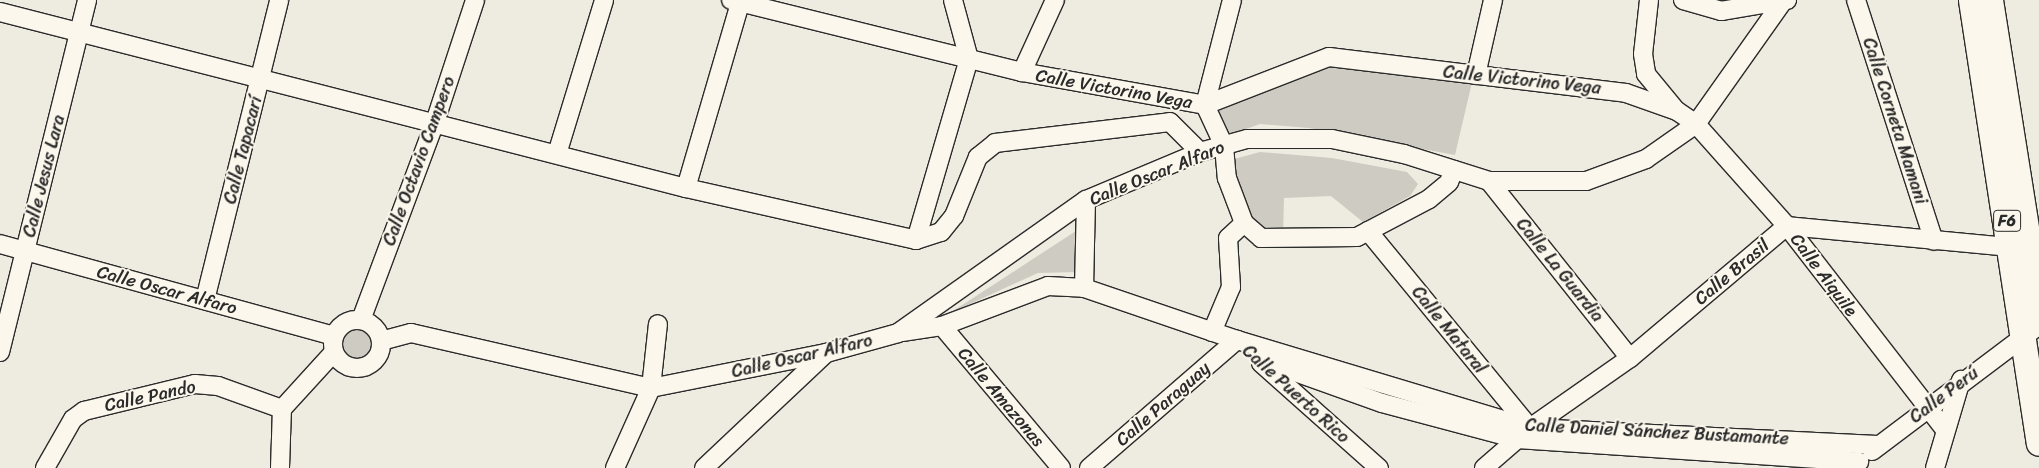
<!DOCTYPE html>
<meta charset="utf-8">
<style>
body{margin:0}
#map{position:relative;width:2039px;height:468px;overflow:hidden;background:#eeebe0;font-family:Sriracha,sans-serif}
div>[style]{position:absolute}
.green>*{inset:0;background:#cecbc2}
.round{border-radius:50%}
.roads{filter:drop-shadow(1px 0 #2b2b2b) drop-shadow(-1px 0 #2b2b2b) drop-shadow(0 1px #2b2b2b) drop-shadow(0 -1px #2b2b2b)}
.minor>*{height:18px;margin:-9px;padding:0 9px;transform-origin:9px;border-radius:9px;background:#fbf7ec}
.minor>.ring{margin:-9px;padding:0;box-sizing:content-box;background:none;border:18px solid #fbf7ec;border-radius:50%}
.highway>*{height:25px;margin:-12.5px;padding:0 12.5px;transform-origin:12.5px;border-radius:12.5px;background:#fbf7ec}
span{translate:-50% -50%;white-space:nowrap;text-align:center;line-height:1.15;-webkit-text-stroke:4px #fbf7ec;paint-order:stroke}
.shield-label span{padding:1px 4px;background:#fbf7ec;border:1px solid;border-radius:4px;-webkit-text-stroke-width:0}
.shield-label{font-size:16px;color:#2b2b2b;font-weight:700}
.street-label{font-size:18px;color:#2b2b2b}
</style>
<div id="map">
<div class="green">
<i style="clip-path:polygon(1334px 59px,1473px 78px,1455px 155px,1309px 128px,1260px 124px,1229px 135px,1216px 130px,1206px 101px)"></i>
<i style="clip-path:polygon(1260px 152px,1332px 158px,1407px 172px,1418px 184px,1410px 196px,1363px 222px,1331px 196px,1284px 198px,1283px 234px,1264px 229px,1249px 214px,1227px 161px)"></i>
<i style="clip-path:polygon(1079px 229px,1078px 272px,1038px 273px,950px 313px)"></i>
<i class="round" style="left:343px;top:330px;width:28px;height:28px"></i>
</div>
<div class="roads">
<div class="minor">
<i style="left:731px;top:0;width:300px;rotate:13.9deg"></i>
<i style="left:1022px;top:72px;width:186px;rotate:10.2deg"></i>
<i style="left:1205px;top:105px;width:133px;rotate:-21.2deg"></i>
<i style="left:1329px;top:57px;width:299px;rotate:6.9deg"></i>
<i style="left:1626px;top:93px;width:54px;rotate:19.4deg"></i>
<i style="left:1677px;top:111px;width:23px;rotate:34deg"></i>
<i style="left:1696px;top:124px;width:137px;rotate:48.3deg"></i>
<i style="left:1787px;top:226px;width:258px;rotate:52.2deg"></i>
<i style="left:1649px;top:0;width:54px;rotate:96.3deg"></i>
<i style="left:1643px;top:54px;width:20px;rotate:81deg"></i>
<i style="left:1646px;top:74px;width:45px;rotate:50.4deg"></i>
<i style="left:1683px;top:0;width:40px;rotate:16deg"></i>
<i style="left:1721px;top:11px;width:67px;rotate:-9.5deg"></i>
<i style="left:1856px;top:0;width:253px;rotate:72.1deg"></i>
<i style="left:0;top:12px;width:708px;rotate:14.39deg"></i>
<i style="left:686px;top:188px;width:236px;rotate:12.7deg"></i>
<i style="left:916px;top:240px;width:26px;rotate:-18deg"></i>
<i style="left:941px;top:232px;width:21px;rotate:-51deg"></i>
<i style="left:954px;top:216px;width:64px;rotate:-67.9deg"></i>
<i style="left:978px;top:157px;width:22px;rotate:-39deg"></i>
<i style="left:995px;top:143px;width:176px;rotate:-6.8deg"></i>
<i style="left:1170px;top:122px;width:42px;rotate:45deg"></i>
<i style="left:1022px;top:72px;width:79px;rotate:-65.4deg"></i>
<i style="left:1476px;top:75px;width:77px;rotate:-77.2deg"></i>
<i style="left:1205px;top:105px;width:45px;rotate:65.1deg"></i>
<i style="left:1224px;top:146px;width:32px;rotate:85deg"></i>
<i style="left:1227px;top:178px;width:48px;rotate:69.3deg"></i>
<i style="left:1244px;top:223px;width:23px;rotate:41deg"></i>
<i style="left:1261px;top:238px;width:96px;rotate:-0.6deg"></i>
<i style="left:1357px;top:237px;width:81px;rotate:-27.8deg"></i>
<i style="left:1429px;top:199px;width:26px;rotate:-40deg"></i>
<i style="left:1449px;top:182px;width:13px;rotate:-67deg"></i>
<i style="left:1205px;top:105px;width:108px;rotate:-75.6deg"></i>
<i style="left:557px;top:154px;width:161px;rotate:-73deg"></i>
<i style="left:1489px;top:181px;width:226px;rotate:51.5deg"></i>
<i style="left:686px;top:188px;width:196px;rotate:-73.7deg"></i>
<i style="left:1368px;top:231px;width:255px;rotate:50.6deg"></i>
<i style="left:916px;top:240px;width:189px;rotate:-73.7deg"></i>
<i style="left:969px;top:59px;width:61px;rotate:-105.2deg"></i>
<i style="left:0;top:244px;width:346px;rotate:15.4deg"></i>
<i style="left:1084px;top:288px;width:88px;rotate:-88.7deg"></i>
<i style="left:205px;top:300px;width:309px;rotate:-76.1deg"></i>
<i class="ring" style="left:333px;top:320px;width:30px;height:30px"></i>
<i style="left:361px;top:320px;width:211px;rotate:-69.5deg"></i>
<i style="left:435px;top:122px;width:128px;rotate:-71.8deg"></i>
<i style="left:942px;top:326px;width:185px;rotate:50deg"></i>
<i style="left:902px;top:332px;width:40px;rotate:-8.5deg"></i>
<i style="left:942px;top:326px;width:113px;rotate:-20.7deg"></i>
<i style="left:1048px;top:286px;width:36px;rotate:3deg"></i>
<i style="left:1084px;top:288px;width:162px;rotate:18.8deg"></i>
<i style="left:1237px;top:340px;width:306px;rotate:16.7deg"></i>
<i style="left:1530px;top:428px;width:349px;rotate:2.8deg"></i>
<i style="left:1212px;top:332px;width:49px;rotate:-67.1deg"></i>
<i style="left:1231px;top:287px;width:49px;rotate:-93.5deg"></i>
<i style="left:1228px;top:238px;width:22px;rotate:-43deg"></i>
<i style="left:381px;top:341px;width:31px;rotate:-15deg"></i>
<i style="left:411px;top:333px;width:246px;rotate:12.9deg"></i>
<i style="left:651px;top:388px;width:178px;rotate:-11.3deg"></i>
<i style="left:826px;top:353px;width:75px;rotate:-15.5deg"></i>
<i style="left:898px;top:333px;width:230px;rotate:-35.3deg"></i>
<i style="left:1086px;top:200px;width:124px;rotate:-22.8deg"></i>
<i style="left:1200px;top:152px;width:49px;rotate:-15.5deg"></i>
<i style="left:1247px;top:139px;width:85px"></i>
<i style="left:1332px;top:139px;width:74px;rotate:11.8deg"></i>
<i style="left:1404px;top:154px;width:89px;rotate:17.6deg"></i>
<i style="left:1489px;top:181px;width:97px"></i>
<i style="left:1586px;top:181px;width:64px;rotate:-20.1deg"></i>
<i style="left:1646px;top:159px;width:61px;rotate:-35deg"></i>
<i style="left:1696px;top:124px;width:151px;rotate:-54.7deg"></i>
<i style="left:0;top:352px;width:363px;rotate:-76.1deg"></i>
<i style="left:1261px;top:355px;width:26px;rotate:29deg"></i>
<i style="left:1284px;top:368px;width:104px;rotate:19.7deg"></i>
<i style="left:1382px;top:403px;width:140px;rotate:14.9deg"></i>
<i style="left:1517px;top:439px;width:343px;rotate:3.8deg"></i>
<i style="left:1261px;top:363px;width:158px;rotate:41.7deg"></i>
<i style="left:1872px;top:451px;width:209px;rotate:-37deg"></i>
<i style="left:45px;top:468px;width:56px;rotate:-60.3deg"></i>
<i style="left:73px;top:419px;width:14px;rotate:-36deg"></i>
<i style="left:84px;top:411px;width:114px;rotate:-13.7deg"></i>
<i style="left:195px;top:384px;width:23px;rotate:5deg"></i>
<i style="left:218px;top:386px;width:68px;rotate:19.8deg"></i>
<i style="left:280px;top:468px;width:59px;rotate:-88.1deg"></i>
<i style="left:282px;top:409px;width:77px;rotate:-47.6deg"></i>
<i style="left:615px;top:468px;width:88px;rotate:-65.8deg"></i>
<i style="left:651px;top:388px;width:64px;rotate:-83.8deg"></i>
<i style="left:704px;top:468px;width:166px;rotate:-43.3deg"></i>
<i style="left:1089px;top:468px;width:196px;rotate:-40.9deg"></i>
<i style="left:1484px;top:468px;width:61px;rotate:-41deg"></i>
<i style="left:1530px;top:428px;width:122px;rotate:-35deg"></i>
<i style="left:1630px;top:358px;width:205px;rotate:-40.1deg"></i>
<i style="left:1787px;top:226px;width:234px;rotate:5.4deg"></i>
<i style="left:1935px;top:468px;width:92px;rotate:-73.5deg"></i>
</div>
<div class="highway">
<i style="left:1971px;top:0;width:448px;rotate:81.3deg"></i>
<i style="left:1990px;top:0;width:313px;rotate:81deg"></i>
</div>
</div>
<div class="shield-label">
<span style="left:2007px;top:221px">F6</span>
</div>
<div class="street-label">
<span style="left:1522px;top:80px;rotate:6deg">Calle Victorino Vega</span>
<span style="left:1114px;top:89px;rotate:10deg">Calle Victorino Vega</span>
<span style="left:1895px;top:121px;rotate:72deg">Calle Corneta Mamani</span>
<span style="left:243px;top:150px;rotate:-76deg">Calle Tapacarí</span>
<span style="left:419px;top:161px;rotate:-70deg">Calle Octavio Campero</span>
<span style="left:1157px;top:173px;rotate:-22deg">Calle Oscar Alfaro</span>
<span style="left:44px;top:176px;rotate:-76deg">Calle Jesus Lara</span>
<span style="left:1560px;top:270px;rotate:51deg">Calle La Guardia</span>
<span style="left:1732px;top:272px;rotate:-40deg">Calle Brasil</span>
<span style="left:1824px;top:275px;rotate:53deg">Calle Aiquile</span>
<span style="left:167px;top:290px;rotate:15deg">Calle Oscar Alfaro</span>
<span style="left:1449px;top:330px;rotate:51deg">Calle Mataral</span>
<span style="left:802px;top:356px;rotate:-13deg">Calle Oscar Alfaro</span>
<span style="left:1296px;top:394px;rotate:42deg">Calle Puerto Rico</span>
<span style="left:1944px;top:395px;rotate:-37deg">Calle Perú</span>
<span style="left:150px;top:396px;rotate:-12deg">Calle Pando</span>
<span style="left:1001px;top:397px;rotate:50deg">Calle Amazonas</span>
<span style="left:1163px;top:404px;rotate:-41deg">Calle Paraguay</span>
<span style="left:1657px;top:432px;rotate:3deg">Calle Daniel Sánchez Bustamante</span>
</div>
</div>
